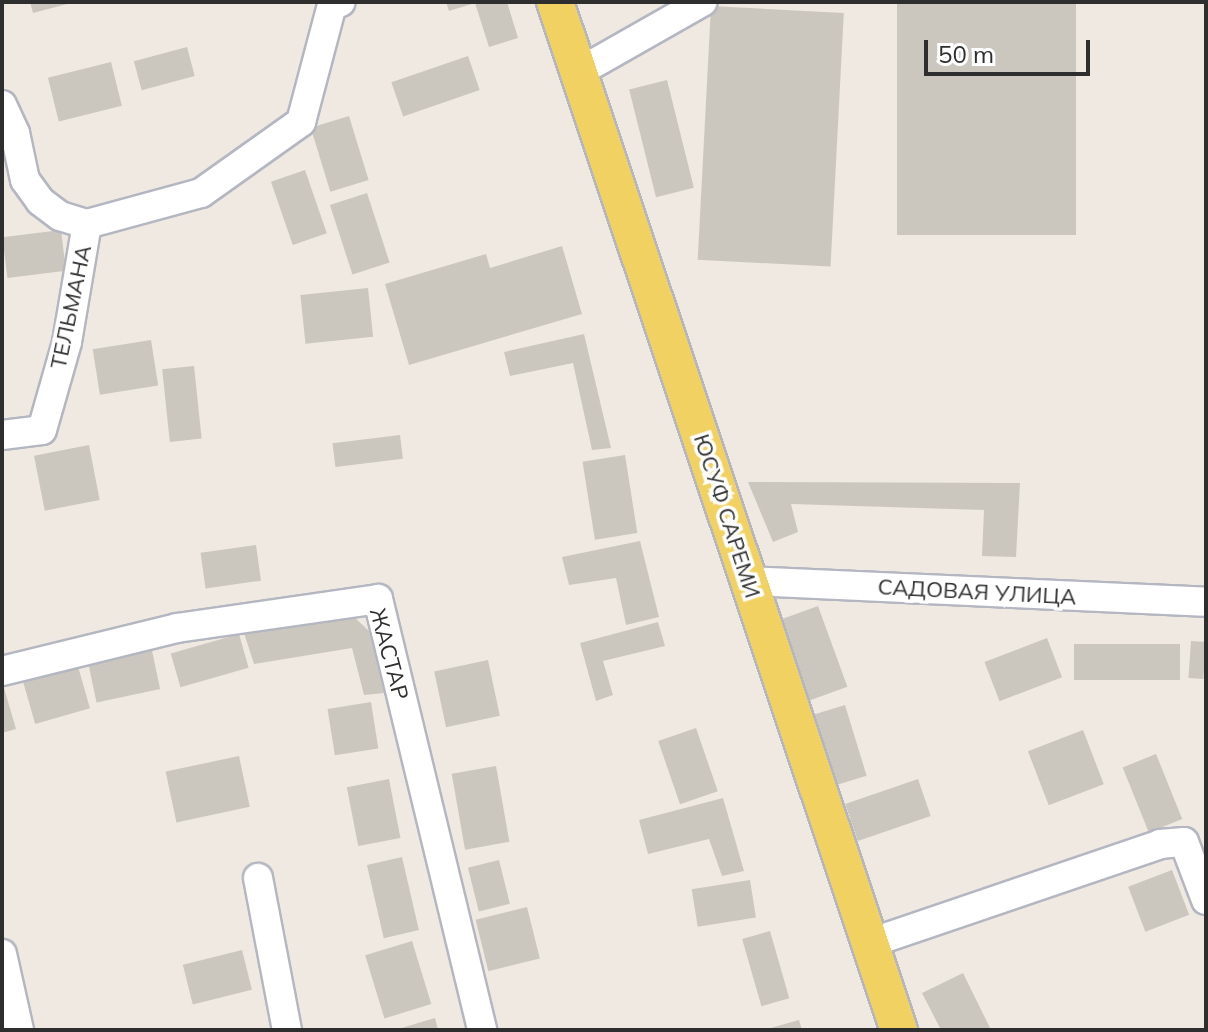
<!DOCTYPE html>
<meta charset="utf-8">
<style>
body{margin:0}
#map{position:relative;width:1208px;height:1032px;overflow:hidden;background:#efe9e1;font-family:Mulish,sans-serif}
div>[style]{position:absolute}
.building>*{inset:0;background:#cbc7bf;transform-origin:0 0}
.roads{filter:drop-shadow(2px 0 #b4b7c1) drop-shadow(-2px 0 #b4b7c1) drop-shadow(0 2px #b4b7c1) drop-shadow(0 -2px #b4b7c1)}
.minor>*{height:28px;margin:-14px;padding:0 14px;transform-origin:14px;border-radius:14px;background:#fff}
.major>*{height:36px;margin:-18px;padding:0 18px;transform-origin:18px;border-radius:18px;background:#f2d163}
span{translate:-50% -50%;white-space:nowrap;text-align:center;line-height:1.15;-webkit-text-stroke:7px #fff;paint-order:stroke}
.street-label{font-size:22px;color:#2e2e2e}
.frame{position:absolute;inset:0;border:4px solid #2e2e2e;pointer-events:none}
.scale{position:absolute;left:924px;top:40px;width:166px;height:36px;box-sizing:border-box;border:4px solid #2e2e2e;border-top:0;padding-left:10px;font-size:24px;line-height:28px;white-space:nowrap;color:#2e2e2e;-webkit-text-stroke:6px #fff;paint-order:stroke}
</style>
<div id="map">
<div class="building">
<i style="clip-path:polygon(30px 2px,71px 2px,71px 3px,33px 13px)"></i>
<i style="clip-path:polygon(446px 2px,507px 2px,518px 38px,489px 47px,475px 3px,449px 11px)"></i>
<i style="left:897px;top:2px;width:179px;height:233px"></i>
<i style="left:711px;top:6px;width:133px;height:254px;rotate:3deg"></i>
<i style="left:187px;top:47px;width:30px;height:55px;rotate:75deg"></i>
<i style="left:468px;top:56px;width:36px;height:81px;rotate:71deg"></i>
<i style="left:111px;top:62px;width:45px;height:65px;rotate:76deg"></i>
<i style="left:667px;top:80px;width:111px;height:39px;rotate:76deg"></i>
<i style="left:349px;top:116px;width:67px;height:40px;rotate:73deg"></i>
<i style="left:305px;top:170px;width:67px;height:36px;rotate:71deg"></i>
<i style="left:367px;top:193px;width:73px;height:39px;rotate:72deg"></i>
<i style="left:61px;top:230px;width:41px;height:59px;rotate:83deg"></i>
<i style="clip-path:polygon(562px 246px,582px 314px,409px 365px,385px 284px,486px 254px,490px 268px)"></i>
<i style="left:368px;top:288px;width:49px;height:68px;rotate:84deg"></i>
<i style="clip-path:polygon(584px 334px,611px 448px,592px 450px,573px 363px,510px 376px,504px 352px)"></i>
<i style="left:151px;top:340px;width:46px;height:59px;rotate:81deg"></i>
<i style="left:194px;top:366px;width:73px;height:32px;rotate:84deg"></i>
<i style="left:400px;top:435px;width:24px;height:68px;rotate:83deg"></i>
<i style="left:89px;top:445px;width:56px;height:56px;rotate:79deg"></i>
<i style="left:625px;top:455px;width:79px;height:43px;rotate:81deg"></i>
<i style="clip-path:polygon(748px 482px,1020px 483px,1016px 557px,982px 556px,984px 510px,791px 504px,798px 532px,773px 542px)"></i>
<i style="clip-path:polygon(640px 541px,659px 617px,626px 625px,616px 578px,569px 585px,562px 557px)"></i>
<i style="left:256px;top:545px;width:36px;height:56px;rotate:82deg"></i>
<i style="left:818px;top:606px;width:86px;height:44px;rotate:70deg"></i>
<i style="clip-path:polygon(341px 614px,355px 618px,369px 631px,384px 693px,364px 695px,352px 648px,254px 664px,244px 633px)"></i>
<i style="clip-path:polygon(658px 622px,665px 646px,603px 661px,613px 695px,596px 701px,580px 643px)"></i>
<i style="left:239px;top:634px;width:35px;height:71px;rotate:74deg"></i>
<i style="left:1047px;top:638px;width:42px;height:67px;rotate:69deg"></i>
<i style="left:1191px;top:641px;width:15px;height:37px;rotate:4deg"></i>
<i style="left:1074px;top:644px;width:106px;height:36px"></i>
<i style="left:151px;top:646px;width:44px;height:65px;rotate:78deg"></i>
<i style="left:488px;top:660px;width:57px;height:55px;rotate:78deg"></i>
<i style="left:77px;top:663px;width:47px;height:57px;rotate:74deg"></i>
<i style="clip-path:polygon(2px 681px,16px 729px,2px 733px)"></i>
<i style="left:371px;top:702px;width:47px;height:44px;rotate:81deg"></i>
<i style="left:845px;top:705px;width:74px;height:35px;rotate:73deg"></i>
<i style="left:696px;top:728px;width:67px;height:40px;rotate:71deg"></i>
<i style="left:1083px;top:730px;width:58px;height:59px;rotate:69deg"></i>
<i style="left:1156px;top:754px;width:70px;height:36px;rotate:68deg"></i>
<i style="left:239px;top:756px;width:52px;height:75px;rotate:78deg"></i>
<i style="left:496px;top:766px;width:77px;height:45px;rotate:80deg"></i>
<i style="left:389px;top:779px;width:60px;height:43px;rotate:79deg"></i>
<i style="left:918px;top:779px;width:39px;height:77px;rotate:71deg"></i>
<i style="clip-path:polygon(723px 798px,744px 871px,722px 876px,709px 839px,648px 854px,639px 820px)"></i>
<i style="left:402px;top:857px;width:75px;height:36px;rotate:77deg"></i>
<i style="left:499px;top:860px;width:45px;height:32px;rotate:76deg"></i>
<i style="left:1172px;top:870px;width:48px;height:47px;rotate:69deg"></i>
<i style="left:750px;top:880px;width:38px;height:59px;rotate:81deg"></i>
<i style="left:527px;top:907px;width:53px;height:53px;rotate:76deg"></i>
<i style="left:770px;top:931px;width:70px;height:29px;rotate:74deg"></i>
<i style="left:412px;top:941px;width:66px;height:49px;rotate:73deg"></i>
<i style="left:242px;top:950px;width:41px;height:61px;rotate:76deg"></i>
<i style="clip-path:polygon(963px 973px,991px 1030px,941px 1030px,922px 993px)"></i>
<i style="clip-path:polygon(435px 1018px,438px 1030px,398px 1030px,398px 1029px)"></i>
<i style="clip-path:polygon(799px 1020px,802px 1030px,767px 1030px,767px 1029px)"></i>
</div>
<div class="roads">
<div class="minor">
<i style="left:579px;top:72px;width:142px;rotate:-29.6deg"></i>
<i style="left:2px;top:105px;width:31px;rotate:65deg"></i>
<i style="left:15px;top:133px;width:48px;rotate:78deg"></i>
<i style="left:25px;top:180px;width:26px;rotate:54deg"></i>
<i style="left:40px;top:201px;width:25px;rotate:37deg"></i>
<i style="left:60px;top:216px;width:28px;rotate:17deg"></i>
<i style="left:2px;top:435px;width:40px;rotate:-7.1deg"></i>
<i style="left:42px;top:430px;width:91px;rotate:-74.1deg"></i>
<i style="left:67px;top:342px;width:120px;rotate:-80.4deg"></i>
<i style="left:87px;top:224px;width:118px;rotate:-15.2deg"></i>
<i style="left:201px;top:193px;width:123px;rotate:-35.4deg"></i>
<i style="left:301px;top:122px;width:121px;rotate:-75.2deg"></i>
<i style="left:332px;top:5px;width:9px;rotate:-18deg"></i>
<i style="left:749px;top:581px;width:457px;rotate:2.6deg"></i>
<i style="left:2px;top:671px;width:180px;rotate:-13.8deg"></i>
<i style="left:177px;top:628px;width:203px;rotate:-8.2deg"></i>
<i style="left:378px;top:599px;width:443px;rotate:76.4deg"></i>
<i style="left:258px;top:878px;width:155px;rotate:79.2deg"></i>
<i style="left:870px;top:943px;width:306px;rotate:-18.8deg"></i>
<i style="left:1160px;top:844px;width:24px;rotate:-5deg"></i>
<i style="left:1184px;top:842px;width:62px;rotate:69.2deg"></i>
<i style="left:2px;top:954px;width:78px;rotate:77.4deg"></i>
</div>
<div class="major">
<i style="left:555px;top:2px;width:1084px;rotate:71.5deg"></i>
</div>
</div>
<div class="street-label">
<span style="left:71px;top:307px;rotate:-78deg">ТЕЛЬМАНА</span>
<span style="left:727px;top:516px;rotate:72deg">ЮСУФ САРЕМИ</span>
<span style="left:977px;top:592px;rotate:3deg">САДОВАЯ УЛИЦА</span>
<span style="left:389px;top:654px;rotate:75deg">ЖАСТАР</span>
</div>
<div class="frame"></div>
<div class="scale">50 m</div>
</div>
